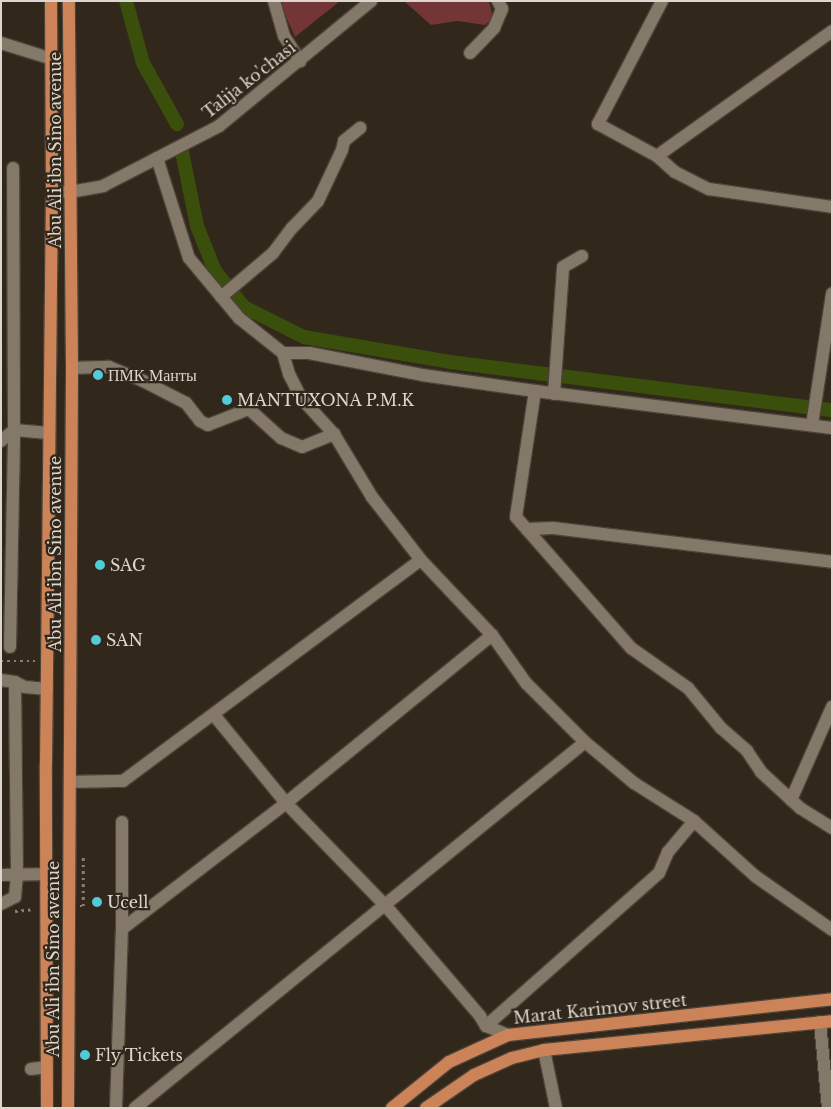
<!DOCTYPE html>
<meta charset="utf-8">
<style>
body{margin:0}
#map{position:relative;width:833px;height:1109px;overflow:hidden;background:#31271a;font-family:"Libre Baskerville",serif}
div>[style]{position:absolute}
.green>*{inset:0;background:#743536}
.canal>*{height:14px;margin:-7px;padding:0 7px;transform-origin:7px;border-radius:7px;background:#394f0b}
.path>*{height:2.5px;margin-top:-1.25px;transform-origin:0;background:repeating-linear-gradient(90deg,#877f74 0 2.5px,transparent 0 6.5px)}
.roads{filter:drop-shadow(1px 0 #4c4339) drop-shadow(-1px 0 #4c4339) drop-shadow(0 1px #4c4339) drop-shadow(0 -1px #4c4339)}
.minor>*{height:12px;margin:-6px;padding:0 6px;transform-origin:6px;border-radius:6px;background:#847869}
.major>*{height:12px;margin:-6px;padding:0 6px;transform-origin:6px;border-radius:6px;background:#cc8358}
.dots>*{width:14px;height:14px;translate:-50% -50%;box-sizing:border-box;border:2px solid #31271a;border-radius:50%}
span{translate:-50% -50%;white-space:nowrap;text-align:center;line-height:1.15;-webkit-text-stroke:4.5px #31271a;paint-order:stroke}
.street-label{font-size:16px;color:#ddd6ce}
.poi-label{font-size:16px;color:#ddd6ce}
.left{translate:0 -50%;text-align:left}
.frame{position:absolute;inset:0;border:2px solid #ddd6ce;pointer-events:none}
</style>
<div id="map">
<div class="green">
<i style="clip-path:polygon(279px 1px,340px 1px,295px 37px)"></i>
<i style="clip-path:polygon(404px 1px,489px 1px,493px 18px,485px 25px,457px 21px,431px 25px)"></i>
</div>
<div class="canal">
<i style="left:126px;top:1px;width:64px;rotate:74.7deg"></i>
<i style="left:143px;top:63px;width:70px;rotate:60.9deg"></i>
<i style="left:182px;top:152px;width:76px;rotate:78.5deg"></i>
<i style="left:197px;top:226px;width:48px;rotate:68.2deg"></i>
<i style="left:215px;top:271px;width:46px;rotate:51.1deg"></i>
<i style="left:244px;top:307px;width:67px;rotate:26.6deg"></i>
<i style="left:304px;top:337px;width:148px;rotate:9.7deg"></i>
<i style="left:450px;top:362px;width:385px;rotate:7.2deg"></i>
</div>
<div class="path">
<i style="left:1px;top:661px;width:34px"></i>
<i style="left:80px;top:906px;width:3px"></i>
<i style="left:83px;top:906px;width:49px;rotate:-90deg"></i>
<i style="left:15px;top:911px;width:19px;rotate:-6deg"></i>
</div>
<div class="roads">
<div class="minor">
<i style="left:274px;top:1px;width:36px;rotate:74deg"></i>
<i style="left:284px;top:36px;width:30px;rotate:57deg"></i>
<i style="left:662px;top:1px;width:139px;rotate:117.5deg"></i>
<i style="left:598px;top:124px;width:67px;rotate:28.5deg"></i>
<i style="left:657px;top:156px;width:24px;rotate:42deg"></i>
<i style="left:675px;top:172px;width:38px;rotate:27deg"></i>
<i style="left:709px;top:189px;width:124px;rotate:8.3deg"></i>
<i style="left:1px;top:43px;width:53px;rotate:17.4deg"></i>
<i style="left:470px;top:53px;width:35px;rotate:-46deg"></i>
<i style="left:494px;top:28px;width:21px;rotate:-67deg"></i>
<i style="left:502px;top:9px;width:9px;rotate:-117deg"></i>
<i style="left:657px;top:156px;width:215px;rotate:-35.5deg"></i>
<i style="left:157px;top:158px;width:105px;rotate:72.3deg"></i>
<i style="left:189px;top:258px;width:78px;rotate:50.2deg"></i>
<i style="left:239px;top:318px;width:56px;rotate:38.5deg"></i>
<i style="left:283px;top:353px;width:26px"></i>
<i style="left:309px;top:353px;width:115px;rotate:11deg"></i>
<i style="left:422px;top:375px;width:114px;rotate:8.1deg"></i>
<i style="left:535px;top:391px;width:299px;rotate:7.1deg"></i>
<i style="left:52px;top:192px;width:18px"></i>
<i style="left:70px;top:192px;width:34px;rotate:-10deg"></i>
<i style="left:103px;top:186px;width:131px;rotate:-27.3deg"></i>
<i style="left:219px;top:126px;width:197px;rotate:-39.4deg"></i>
<i style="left:221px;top:297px;width:68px;rotate:-40.2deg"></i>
<i style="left:273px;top:253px;width:31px;rotate:-53deg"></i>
<i style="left:292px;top:228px;width:37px;rotate:-46deg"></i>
<i style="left:318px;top:201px;width:56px;rotate:-64.8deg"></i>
<i style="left:342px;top:150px;width:9px;rotate:-77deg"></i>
<i style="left:344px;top:141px;width:21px;rotate:-39deg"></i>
<i style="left:283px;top:353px;width:22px;rotate:74deg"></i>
<i style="left:289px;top:374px;width:28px;rotate:63deg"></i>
<i style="left:302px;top:399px;width:47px;rotate:47.6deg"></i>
<i style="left:334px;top:434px;width:74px;rotate:58.9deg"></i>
<i style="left:372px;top:497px;width:80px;rotate:52.1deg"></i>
<i style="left:421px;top:560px;width:103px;rotate:46.6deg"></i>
<i style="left:492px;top:635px;width:59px;rotate:54.7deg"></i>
<i style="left:526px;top:683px;width:83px;rotate:45deg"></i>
<i style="left:585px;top:742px;width:64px;rotate:39.9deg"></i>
<i style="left:634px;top:783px;width:71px;rotate:32.3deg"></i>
<i style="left:694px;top:821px;width:82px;rotate:42deg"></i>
<i style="left:755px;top:876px;width:94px;rotate:35deg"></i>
<i style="left:72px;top:368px;width:37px;rotate:-2deg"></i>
<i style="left:109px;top:367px;width:37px;rotate:22deg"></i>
<i style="left:143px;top:381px;width:48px;rotate:27.1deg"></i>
<i style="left:186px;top:403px;width:23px;rotate:52deg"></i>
<i style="left:200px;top:421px;width:9px;rotate:27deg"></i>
<i style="left:208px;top:425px;width:44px;rotate:-21.3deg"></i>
<i style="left:249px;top:409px;width:43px;rotate:42.2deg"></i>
<i style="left:281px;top:438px;width:23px;rotate:23deg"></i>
<i style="left:302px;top:447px;width:35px;rotate:-22deg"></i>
<i style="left:535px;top:391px;width:127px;rotate:98.6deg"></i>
<i style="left:516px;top:517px;width:174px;rotate:48.7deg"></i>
<i style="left:631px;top:648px;width:70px;rotate:35.1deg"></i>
<i style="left:688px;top:688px;width:52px;rotate:50.5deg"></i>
<i style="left:721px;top:728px;width:35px;rotate:41deg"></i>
<i style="left:747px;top:751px;width:25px;rotate:56deg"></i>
<i style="left:761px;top:772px;width:53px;rotate:42.7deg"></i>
<i style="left:800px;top:808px;width:38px;rotate:32deg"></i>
<i style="left:554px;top:394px;width:127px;rotate:-85.9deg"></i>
<i style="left:563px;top:267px;width:22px;rotate:-30deg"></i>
<i style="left:812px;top:425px;width:133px;rotate:-81.3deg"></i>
<i style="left:1px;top:441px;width:17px;rotate:-40deg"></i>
<i style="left:14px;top:430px;width:35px;rotate:5deg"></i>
<i style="left:527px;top:529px;width:26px;rotate:-2deg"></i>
<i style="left:553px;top:528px;width:281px;rotate:6.9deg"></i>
<i style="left:10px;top:647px;width:217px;rotate:-88.9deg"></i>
<i style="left:14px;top:430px;width:262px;rotate:-90.2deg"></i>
<i style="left:1px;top:680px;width:14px;rotate:8deg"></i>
<i style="left:15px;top:682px;width:11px;rotate:27deg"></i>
<i style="left:25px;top:687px;width:22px;rotate:5deg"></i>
<i style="left:214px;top:715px;width:114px;rotate:50.7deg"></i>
<i style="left:286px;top:803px;width:142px;rotate:45.9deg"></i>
<i style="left:385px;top:905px;width:146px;rotate:49.4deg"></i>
<i style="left:480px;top:1016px;width:12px;rotate:59deg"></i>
<i style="left:486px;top:1026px;width:24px;rotate:22deg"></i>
<i style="left:70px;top:782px;width:53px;rotate:-1.1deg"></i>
<i style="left:123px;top:781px;width:371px;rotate:-36.6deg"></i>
<i style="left:791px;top:800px;width:102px;rotate:-66.2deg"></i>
<i style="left:1px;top:875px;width:46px;rotate:-1.2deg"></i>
<i style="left:1px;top:904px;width:16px;rotate:-27deg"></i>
<i style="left:15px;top:897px;width:22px;rotate:-85deg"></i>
<i style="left:17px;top:875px;width:193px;rotate:-90.6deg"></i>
<i style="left:122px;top:929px;width:207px;rotate:-37.5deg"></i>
<i style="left:286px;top:803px;width:266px;rotate:-39.2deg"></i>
<i style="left:820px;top:1022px;width:86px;rotate:84.7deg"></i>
<i style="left:486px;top:1026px;width:231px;rotate:-41.5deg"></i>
<i style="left:659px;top:873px;width:23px;rotate:-67deg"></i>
<i style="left:668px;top:852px;width:40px;rotate:-50deg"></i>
<i style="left:544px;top:1050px;width:59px;rotate:78.3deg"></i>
<i style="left:31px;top:1069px;width:16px;rotate:-7deg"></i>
<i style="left:116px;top:1108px;width:179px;rotate:-88.1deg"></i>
<i style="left:122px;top:929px;width:107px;rotate:-90deg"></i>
<i style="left:135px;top:1108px;width:580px;rotate:-39.12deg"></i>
</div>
<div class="major">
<i style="left:47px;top:1108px;width:344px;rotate:-90.2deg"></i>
<i style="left:46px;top:764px;width:572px;rotate:-89.4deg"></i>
<i style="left:52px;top:192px;width:191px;rotate:-90.3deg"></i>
<i style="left:68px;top:1108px;width:740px;rotate:-89.69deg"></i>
<i style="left:72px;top:368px;width:367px;rotate:-90.5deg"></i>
<i style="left:392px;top:1108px;width:73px;rotate:-38.9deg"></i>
<i style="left:449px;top:1062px;width:65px;rotate:-24.6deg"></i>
<i style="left:508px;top:1035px;width:326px;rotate:-6.3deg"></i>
<i style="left:426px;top:1108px;width:58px;rotate:-34.5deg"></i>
<i style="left:474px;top:1075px;width:42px;rotate:-24.1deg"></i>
<i style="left:512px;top:1058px;width:33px;rotate:-14deg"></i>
<i style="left:544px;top:1050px;width:289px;rotate:-5.7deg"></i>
</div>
</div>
<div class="dots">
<i style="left:98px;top:375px;background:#52cbd9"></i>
<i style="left:227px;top:400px;background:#52cbd9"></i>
<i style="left:100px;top:565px;background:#52cbd9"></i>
<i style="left:96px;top:640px;background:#52cbd9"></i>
<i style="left:97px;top:902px;background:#52cbd9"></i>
<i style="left:85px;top:1055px;background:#52cbd9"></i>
</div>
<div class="street-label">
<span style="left:249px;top:80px;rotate:-38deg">Talija ko'chasi</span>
<span style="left:55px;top:150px;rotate:-90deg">Abu Ali ibn Sino avenue</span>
<span style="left:55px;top:554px;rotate:-90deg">Abu Ali ibn Sino avenue</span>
<span style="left:53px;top:959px;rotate:-90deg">Abu Ali ibn Sino avenue</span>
<span style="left:600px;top:1009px;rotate:-6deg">Marat Karimov street</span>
</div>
<div class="poi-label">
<span class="left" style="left:108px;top:375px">ПМК Манты</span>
<span class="left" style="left:237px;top:400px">MANTUXONA P.M.K</span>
<span class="left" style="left:110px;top:565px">SAG</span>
<span class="left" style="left:106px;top:640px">SAN</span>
<span class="left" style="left:107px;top:902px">Ucell</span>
<span class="left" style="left:95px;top:1055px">Fly Tickets</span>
</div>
<div class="frame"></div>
</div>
